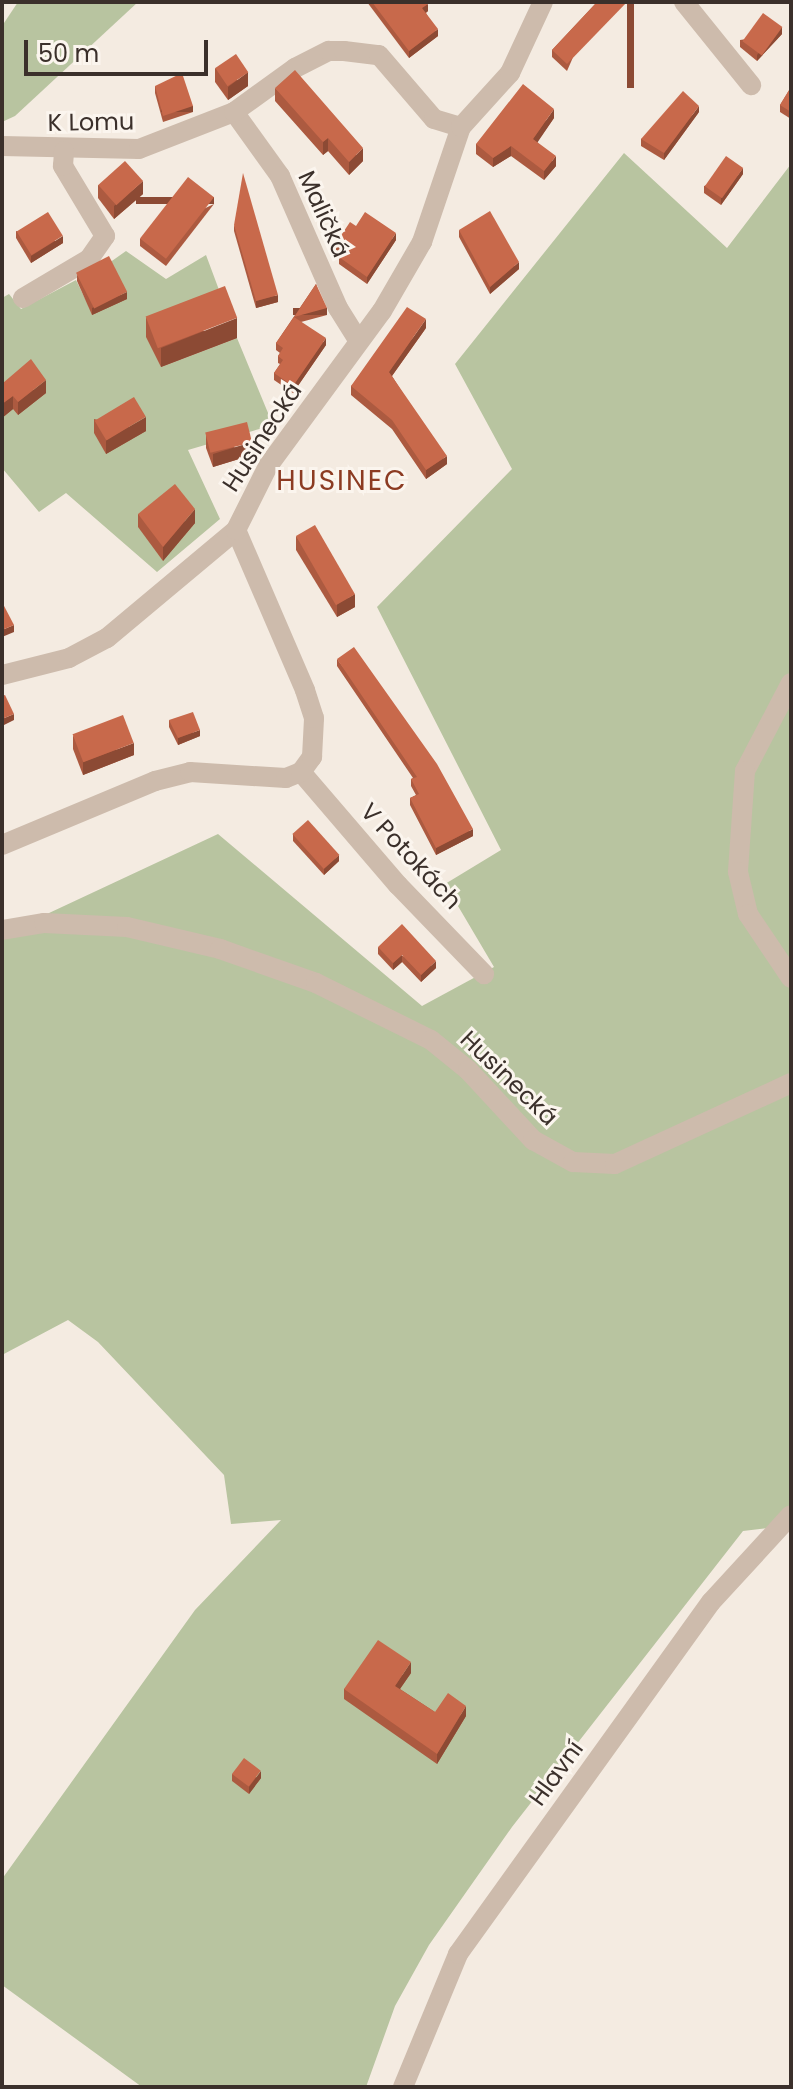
<!DOCTYPE html>
<meta charset="utf-8">
<style>
body{margin:0}
#map{position:relative;width:793px;height:2089px;overflow:hidden;background:#f4ebe1;font-family:Poppins,sans-serif}
div>[style]{position:absolute}
.green>*{inset:0;background:#b8c4a0}
.minor>*{height:20px;margin:-10px;padding:0 10px;transform-origin:10px;border-radius:10px;background:#cdbbac}
.wall>*{inset:0;background:#ac5a40}
.shaded-wall>*{inset:0;background:#8c4a34;transform-origin:0 0}
.building>*{inset:0;background:#c8694b;transform-origin:0 0}
span{translate:-50% -50%;white-space:nowrap;text-align:center;line-height:1.15;-webkit-text-stroke:6px #fbf5ee;paint-order:stroke}
.street-label{font-size:24px;color:#3b302b}
.quarter-label{font-size:28px;color:#8c3b22;letter-spacing:2px}
.frame{position:absolute;inset:0;border:4px solid #3b302b;pointer-events:none}
.scale{position:absolute;left:24px;top:40px;width:184px;height:36px;box-sizing:border-box;border:4px solid #3b302b;border-top:0;padding-left:10px;font-size:24px;line-height:28px;white-space:nowrap;color:#3b302b;-webkit-text-stroke:6px #fbf5ee;paint-order:stroke}
</style>
<div id="map">
<div class="green">
<i style="clip-path:polygon(18px 2px,138px 2px,15px 116px,2px 122px,2px 26px)"></i>
<i style="clip-path:polygon(624px 153px,727px 248px,791px 164px,791px 1525px,743px 1531px,512px 1827px,429px 1945px,395px 2006px,366px 2087px,142px 2087px,2px 1985px,2px 1879px,195px 1610px,281px 1520px,231px 1524px,224px 1475px,98px 1342px,68px 1320px,2px 1355px,2px 935px,218px 834px,422px 1006px,494px 967px,445px 884px,501px 850px,377px 607px,512px 469px,455px 364px)"></i>
<i style="clip-path:polygon(126px 251px,166px 279px,206px 255px,225px 306px,161px 367px,237px 338px,273px 425px,188px 450px,220px 519px,157px 572px,66px 493px,39px 512px,2px 468px,2px 298px,9px 294px,21px 309px,76px 280px,93px 315px,109px 263px)"></i>
</div>
<div class="minor">
<i style="left:684px;top:2px;width:107px;rotate:51.1deg"></i>
<i style="left:234px;top:112px;width:79px;rotate:54.3deg"></i>
<i style="left:280px;top:176px;width:144px;rotate:66.3deg"></i>
<i style="left:338px;top:308px;width:39px;rotate:58deg"></i>
<i style="left:2px;top:146px;width:137px;rotate:1.3deg"></i>
<i style="left:139px;top:149px;width:102px;rotate:-21.3deg"></i>
<i style="left:234px;top:112px;width:75px;rotate:-35.8deg"></i>
<i style="left:295px;top:68px;width:38px;rotate:-27deg"></i>
<i style="left:329px;top:51px;width:15px"></i>
<i style="left:344px;top:51px;width:35px;rotate:7deg"></i>
<i style="left:379px;top:55px;width:84px;rotate:49.3deg"></i>
<i style="left:434px;top:119px;width:28px;rotate:17deg"></i>
<i style="left:23px;top:298px;width:77px;rotate:-30.6deg"></i>
<i style="left:89px;top:259px;width:28px;rotate:-55deg"></i>
<i style="left:105px;top:236px;width:82px;rotate:-121deg"></i>
<i style="left:63px;top:166px;width:15px;rotate:-86deg"></i>
<i style="left:2px;top:675px;width:69px;rotate:-14.2deg"></i>
<i style="left:69px;top:658px;width:43px;rotate:-27.8deg"></i>
<i style="left:107px;top:638px;width:168px;rotate:-39.9deg"></i>
<i style="left:791px;top:683px;width:99px;rotate:117.6deg"></i>
<i style="left:745px;top:771px;width:101px;rotate:94deg"></i>
<i style="left:738px;top:872px;width:43px;rotate:76.6deg"></i>
<i style="left:748px;top:914px;width:77px;rotate:56.1deg"></i>
<i style="left:301px;top:772px;width:149px;rotate:49.4deg"></i>
<i style="left:398px;top:885px;width:124px;rotate:46deg"></i>
<i style="left:2px;top:845px;width:166px;rotate:-22.7deg"></i>
<i style="left:155px;top:781px;width:36px;rotate:-14deg"></i>
<i style="left:190px;top:772px;width:96px;rotate:3.6deg"></i>
<i style="left:286px;top:778px;width:16px;rotate:-22deg"></i>
<i style="left:301px;top:772px;width:19px;rotate:-54deg"></i>
<i style="left:312px;top:757px;width:39px;rotate:-87deg"></i>
<i style="left:314px;top:718px;width:29px;rotate:-108deg"></i>
<i style="left:305px;top:690px;width:174px;rotate:-113.3deg"></i>
<i style="left:236px;top:530px;width:72px;rotate:-63.4deg"></i>
<i style="left:268px;top:466px;width:192px;rotate:-53.7deg"></i>
<i style="left:382px;top:311px;width:80px;rotate:-59.9deg"></i>
<i style="left:422px;top:242px;width:121px;rotate:-71.3deg"></i>
<i style="left:461px;top:127px;width:73px;rotate:-47.8deg"></i>
<i style="left:510px;top:73px;width:78px;rotate:-65.1deg"></i>
<i style="left:2px;top:930px;width:43px;rotate:-9.5deg"></i>
<i style="left:44px;top:923px;width:83px;rotate:2.8deg"></i>
<i style="left:127px;top:927px;width:96px;rotate:13.3deg"></i>
<i style="left:220px;top:949px;width:102px;rotate:19.5deg"></i>
<i style="left:316px;top:983px;width:128px;rotate:26.4deg"></i>
<i style="left:431px;top:1040px;width:48px;rotate:39deg"></i>
<i style="left:468px;top:1070px;width:96px;rotate:47.1deg"></i>
<i style="left:533px;top:1140px;width:46px;rotate:28.8deg"></i>
<i style="left:573px;top:1162px;width:42px;rotate:2.7deg"></i>
<i style="left:615px;top:1164px;width:194px;rotate:-24.7deg"></i>
<i style="left:403px;top:2087px;width:144px;rotate:-67.5deg"></i>
<i style="left:458px;top:1954px;width:433px;rotate:-54.3deg"></i>
<i style="left:711px;top:1602px;width:118px;rotate:-47.4deg"></i>
</div>
<div class="wall">
<i style="clip-path:polygon(367px 2px,427px 2px,428px 11px,426px 13px,438px 36px,409px 58px)"></i>
<i style="clip-path:polygon(597px 2px,567px 71px,552px 57px,552px 50px)"></i>
<i style="clip-path:polygon(782px 34px,757px 61px,740px 47px,740px 40px)"></i>
<i style="clip-path:polygon(215px 68px,248px 86px,228px 100px,215px 82px)"></i>
<i style="clip-path:polygon(155px 86px,193px 112px,163px 122px,155px 93px)"></i>
<i style="clip-path:polygon(791px 87px,791px 119px,780px 112px,780px 105px)"></i>
<i style="clip-path:polygon(275px 88px,363px 161px,349px 175px,328px 151px,323px 155px,275px 101px)"></i>
<i style="clip-path:polygon(699px 112px,664px 160px,641px 146px,641px 139px)"></i>
<i style="clip-path:polygon(554px 118px,537px 142px,556px 166px,544px 180px,511px 156px,493px 167px,476px 154px,476px 144px)"></i>
<i style="clip-path:polygon(743px 174px,721px 205px,704px 193px,704px 186px)"></i>
<i style="clip-path:polygon(98px 185px,143px 194px,114px 219px,98px 198px)"></i>
<i style="clip-path:polygon(214px 204px,166px 266px,140px 246px,140px 239px)"></i>
<i style="clip-path:polygon(234px 225px,278px 302px,256px 308px,234px 231px)"></i>
<i style="clip-path:polygon(356px 226px,396px 240px,367px 284px,339px 264px,339px 257px,344px 255px,336px 250px,336px 243px)"></i>
<i style="clip-path:polygon(459px 230px,519px 269px,490px 294px,459px 237px)"></i>
<i style="clip-path:polygon(16px 231px,63px 243px,31px 263px,16px 238px)"></i>
<i style="clip-path:polygon(77px 275px,127px 299px,92px 315px,77px 281px)"></i>
<i style="clip-path:polygon(316px 284px,327px 315px,301px 322px,326px 345px,293px 393px,274px 380px,274px 373px,280px 364px,278px 363px,278px 356px,280px 353px,276px 350px,276px 343px)"></i>
<i style="clip-path:polygon(146px 318px,237px 338px,161px 367px,146px 337px)"></i>
<i style="clip-path:polygon(426px 328px,392px 376px,447px 464px,426px 479px,392px 429px,351px 395px,351px 386px)"></i>
<i style="clip-path:polygon(2px 383px,46px 393px,18px 415px,13px 409px,2px 418px)"></i>
<i style="clip-path:polygon(94px 419px,146px 431px,106px 454px,94px 433px)"></i>
<i style="clip-path:polygon(206px 435px,252px 455px,213px 467px,206px 448px)"></i>
<i style="clip-path:polygon(138px 514px,195px 523px,163px 561px,138px 527px)"></i>
<i style="clip-path:polygon(296px 536px,355px 607px,337px 617px,296px 550px)"></i>
<i style="clip-path:polygon(337px 659px,473px 836px,436px 855px,410px 805px,410px 798px,416px 795px,411px 786px,411px 779px,413px 778px,337px 666px)"></i>
<i style="clip-path:polygon(169px 720px,200px 736px,178px 745px,169px 727px)"></i>
<i style="clip-path:polygon(73px 736px,134px 755px,83px 775px,73px 749px)"></i>
<i style="clip-path:polygon(293px 834px,339px 861px,324px 875px,293px 841px)"></i>
<i style="clip-path:polygon(378px 947px,436px 968px,421px 982px,402px 962px,393px 970px,378px 954px)"></i>
<i style="clip-path:polygon(411px 1673px,400px 1689px,435px 1712px,466px 1716px,437px 1764px,344px 1699px,344px 1689px)"></i>
<i style="clip-path:polygon(232px 1774px,261px 1778px,249px 1794px,232px 1781px)"></i>
</div>
<div class="shaded-wall">
<i style="left:627px;top:2px;width:7px;height:86px"></i>
<i style="clip-path:polygon(428px 4px,428px 11px,422px 15px,422px 8px)"></i>
<i style="clip-path:polygon(782px 27px,782px 34px,757px 61px,757px 55px)"></i>
<i style="clip-path:polygon(438px 29px,438px 36px,409px 58px,409px 51px)"></i>
<i style="clip-path:polygon(248px 72px,248px 86px,228px 100px,228px 87px)"></i>
<i style="left:193px;top:106px;width:6px;height:32px;rotate:90deg"></i>
<i style="clip-path:polygon(699px 106px,699px 112px,664px 160px,664px 153px)"></i>
<i style="clip-path:polygon(554px 109px,554px 118px,533px 149px,533px 139px)"></i>
<i style="clip-path:polygon(328px 138px,328px 151px,323px 155px,323px 142px)"></i>
<i style="clip-path:polygon(511px 146px,511px 156px,493px 167px,493px 158px)"></i>
<i style="clip-path:polygon(363px 148px,363px 161px,349px 175px,349px 162px)"></i>
<i style="clip-path:polygon(556px 156px,556px 166px,544px 180px,544px 171px)"></i>
<i style="clip-path:polygon(743px 168px,743px 174px,721px 205px,721px 198px)"></i>
<i style="clip-path:polygon(143px 181px,143px 194px,114px 219px,114px 206px)"></i>
<i style="left:214px;top:197px;width:7px;height:78px;rotate:90deg"></i>
<i style="clip-path:polygon(396px 233px,396px 240px,367px 284px,367px 277px)"></i>
<i style="clip-path:polygon(63px 236px,63px 243px,31px 263px,31px 256px)"></i>
<i style="clip-path:polygon(519px 262px,519px 269px,490px 294px,490px 287px)"></i>
<i style="clip-path:polygon(127px 292px,127px 299px,92px 315px,92px 308px)"></i>
<i style="clip-path:polygon(278px 295px,278px 302px,256px 308px,256px 301px)"></i>
<i style="left:327px;top:308px;width:7px;height:34px;rotate:90deg"></i>
<i style="clip-path:polygon(237px 318px,237px 338px,161px 367px,161px 348px)"></i>
<i style="clip-path:polygon(426px 319px,426px 328px,389px 380px,389px 372px)"></i>
<i style="clip-path:polygon(326px 338px,326px 345px,293px 393px,293px 386px)"></i>
<i style="clip-path:polygon(46px 380px,46px 393px,18px 415px,18px 402px)"></i>
<i style="clip-path:polygon(13px 396px,13px 409px,2px 418px,2px 404px)"></i>
<i style="clip-path:polygon(146px 417px,146px 431px,106px 454px,106px 440px)"></i>
<i style="clip-path:polygon(252px 442px,252px 455px,213px 467px,213px 454px)"></i>
<i style="clip-path:polygon(447px 456px,447px 464px,426px 479px,426px 470px)"></i>
<i style="clip-path:polygon(195px 509px,195px 523px,163px 561px,163px 547px)"></i>
<i style="clip-path:polygon(355px 594px,355px 607px,337px 617px,337px 604px)"></i>
<i style="clip-path:polygon(14px 625px,14px 632px,2px 637px,2px 630px)"></i>
<i style="clip-path:polygon(14px 714px,14px 720px,2px 726px,2px 719px)"></i>
<i style="clip-path:polygon(200px 730px,200px 736px,178px 745px,178px 738px)"></i>
<i style="clip-path:polygon(134px 743px,134px 755px,83px 775px,83px 762px)"></i>
<i style="clip-path:polygon(473px 829px,473px 836px,436px 855px,436px 848px)"></i>
<i style="clip-path:polygon(339px 855px,339px 861px,324px 875px,324px 868px)"></i>
<i style="clip-path:polygon(402px 955px,402px 962px,393px 970px,393px 963px)"></i>
<i style="clip-path:polygon(436px 961px,436px 968px,421px 982px,421px 975px)"></i>
<i style="clip-path:polygon(411px 1662px,411px 1673px,395px 1696px,395px 1686px)"></i>
<i style="clip-path:polygon(466px 1706px,466px 1716px,437px 1764px,437px 1754px)"></i>
<i style="clip-path:polygon(261px 1771px,261px 1778px,249px 1794px,249px 1787px)"></i>
</div>
<div class="building">
<i style="clip-path:polygon(372px 2px,427px 2px,428px 4px,422px 8px,438px 29px,409px 51px)"></i>
<i style="clip-path:polygon(597px 2px,627px 2px,567px 64px,552px 50px)"></i>
<i style="left:763px;top:13px;width:24px;height:35px;rotate:36deg"></i>
<i style="left:236px;top:54px;width:22px;height:25px;rotate:56deg"></i>
<i style="clip-path:polygon(295px 70px,363px 148px,349px 162px,328px 138px,323px 142px,275px 88px)"></i>
<i style="clip-path:polygon(182px 73px,193px 106px,163px 116px,155px 86px)"></i>
<i style="clip-path:polygon(523px 84px,554px 109px,533px 139px,556px 156px,544px 171px,511px 146px,493px 158px,476px 144px)"></i>
<i style="clip-path:polygon(791px 87px,791px 112px,780px 105px)"></i>
<i style="clip-path:polygon(683px 91px,699px 106px,664px 153px,641px 139px)"></i>
<i style="left:726px;top:156px;width:21px;height:37px;rotate:35deg"></i>
<i style="left:125px;top:161px;width:27px;height:36px;rotate:48deg"></i>
<i style="clip-path:polygon(243px 173px,278px 295px,256px 301px,234px 225px)"></i>
<i style="left:188px;top:177px;width:33px;height:78px;rotate:38deg"></i>
<i style="clip-path:polygon(490px 211px,519px 262px,490px 287px,459px 230px)"></i>
<i style="left:48px;top:212px;width:28px;height:37px;rotate:58deg"></i>
<i style="clip-path:polygon(365px 212px,396px 233px,367px 277px,339px 257px,351px 253px,336px 243px,350px 222px,356px 226px)"></i>
<i style="left:109px;top:256px;width:40px;height:37px;rotate:63deg"></i>
<i style="clip-path:polygon(316px 284px,327px 308px,294px 317px)"></i>
<i style="left:225px;top:286px;width:34px;height:85px;rotate:69deg"></i>
<i style="clip-path:polygon(407px 307px,426px 319px,389px 372px,447px 456px,426px 470px,392px 420px,351px 386px)"></i>
<i style="clip-path:polygon(294px 317px,326px 338px,293px 386px,274px 373px,283px 360px,278px 356px,283px 348px,276px 343px)"></i>
<i style="clip-path:polygon(31px 359px,46px 380px,18px 402px,13px 396px,2px 404px,2px 383px,3px 383px)"></i>
<i style="left:134px;top:397px;width:23px;height:46px;rotate:59deg"></i>
<i style="left:247px;top:422px;width:21px;height:43px;rotate:76deg"></i>
<i style="clip-path:polygon(175px 484px,195px 509px,163px 547px,138px 514px)"></i>
<i style="left:315px;top:525px;width:80px;height:22px;rotate:60deg"></i>
<i style="clip-path:polygon(2px 602px,14px 625px,2px 630px)"></i>
<i style="clip-path:polygon(354px 647px,437px 764px,473px 829px,436px 848px,410px 798px,419px 794px,411px 779px,417px 777px,337px 659px)"></i>
<i style="clip-path:polygon(5px 695px,14px 714px,2px 719px,2px 696px)"></i>
<i style="clip-path:polygon(193px 712px,200px 730px,178px 738px,169px 720px)"></i>
<i style="left:123px;top:715px;width:30px;height:54px;rotate:69deg"></i>
<i style="left:308px;top:820px;width:47px;height:21px;rotate:48deg"></i>
<i style="clip-path:polygon(402px 924px,436px 961px,421px 975px,402px 955px,393px 963px,378px 947px)"></i>
<i style="clip-path:polygon(378px 1640px,411px 1662px,395px 1686px,435px 1712px,448px 1693px,466px 1706px,437px 1754px,344px 1689px)"></i>
<i style="left:244px;top:1758px;width:21px;height:20px;rotate:37deg"></i>
</div>
<div class="street-label">
<span style="left:91px;top:122px;rotate:-1deg">K Lomu</span>
<span style="left:324px;top:214px;rotate:66deg">Maličká</span>
<span style="left:262px;top:437px;rotate:-57deg">Husinecká</span>
<span style="left:411px;top:856px;rotate:47deg">V Potokách</span>
<span style="left:509px;top:1078px;rotate:44deg">Husinecká</span>
<span style="left:556px;top:1773px;rotate:-54deg">Hlavní</span>
</div>
<div class="quarter-label">
<span style="left:342px;top:481px">HUSINEC</span>
</div>
<div class="frame"></div>
<div class="scale">50 m</div>
</div>
